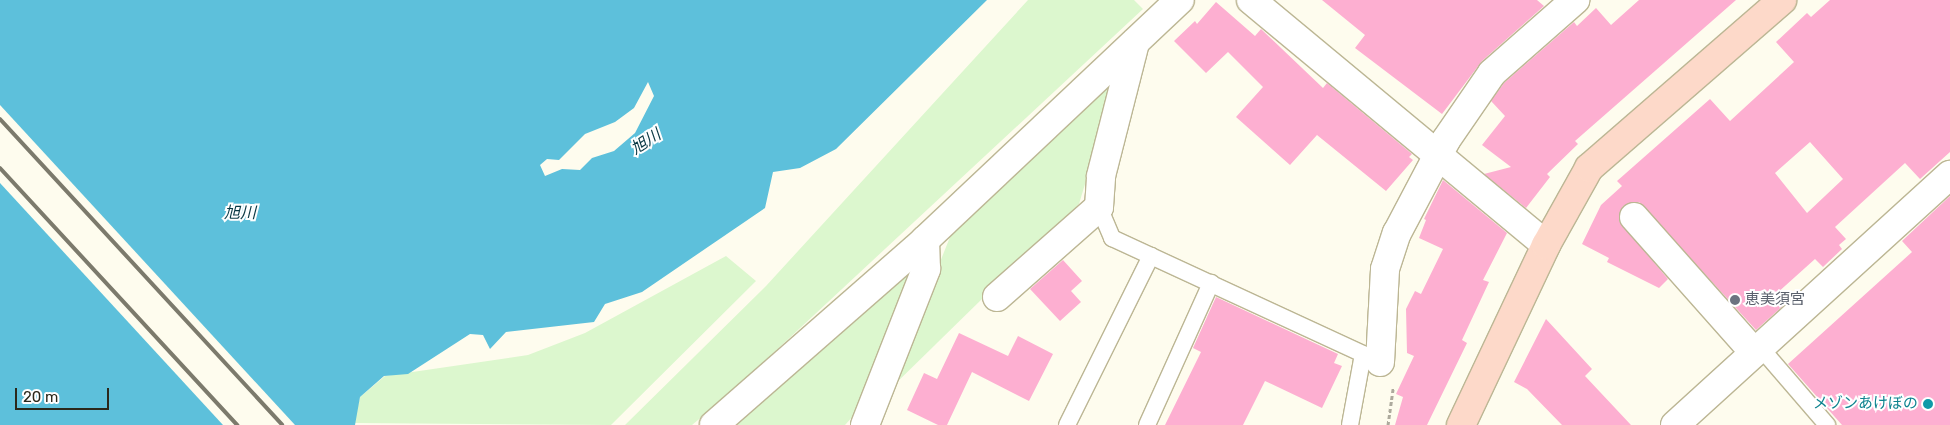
<!DOCTYPE html>
<meta charset="utf-8">
<style>
body{margin:0}
#map{position:relative;width:1950px;height:425px;overflow:hidden;background:#fefcee;font-family:Rubik,"Noto Sans JP",sans-serif}
div>[style]{position:absolute}
.green>*{inset:0;background:#dcf7ce}
.water>*{inset:0;background:#5dc0db}
.pier>*{inset:0;background:#fefcee}
.building>*{inset:0;background:#fdafd1}
.path>*{height:3px;margin-top:-1.5px;transform-origin:0;background:repeating-linear-gradient(90deg,#adaa9d 0 4px,transparent 0 6.5px)}
.roads{filter:drop-shadow(1px 0 #bcb694) drop-shadow(-1px 0 #bcb694) drop-shadow(0 1px #bcb694) drop-shadow(0 -1px #bcb694)}
.lane>*{height:16px;margin:-8px;padding:0 8px;transform-origin:8px;border-radius:8px;background:#fff}
.street>*{height:28px;margin:-14px;padding:0 14px;transform-origin:14px;border-radius:14px;background:#fff}
.secondary>*{height:28px;margin:-14px;padding:0 14px;transform-origin:14px;border-radius:14px;background:#fdd9c9}
.rail>*{height:4px;margin:-2px;padding:0 2px;transform-origin:2px;border-radius:2px;background:#7c7a6c}
.dots>*{width:14px;height:14px;translate:-50% -50%;box-sizing:border-box;border:2px solid #fff;border-radius:50%}
span{translate:-50% -50%;white-space:nowrap;text-align:center;line-height:1.15;-webkit-text-stroke:4px #fff;paint-order:stroke}
.worship-label{font-size:15px;color:#5b616d}
.left{translate:0 -50%;text-align:left}
.culture-label{font-size:15px;color:#0d838f}
.right{translate:-100% -50%;text-align:right}
.water-label{font-size:16px;color:#093844;font-style:italic}
.scale{position:absolute;left:15px;top:388px;width:94px;height:22px;box-sizing:border-box;border:2px solid #2b281b;border-top:0;padding-left:6px;font-size:15px;line-height:18px;white-space:nowrap;color:#2b281b;-webkit-text-stroke:4px #fff;paint-order:stroke}
</style>
<div id="map">
<div class="green">
<i style="clip-path:polygon(1028px 0,1134px 0,1143px 9px,728px 395px,692px 425px,625px 425px,766px 286px)"></i>
<i style="clip-path:polygon(1119px 71px,1079px 204px,889px 390px,952px 232px)"></i>
<i style="clip-path:polygon(726px 256px,756px 281px,611px 425px,354px 423px,360px 397px,385px 376px,528px 355px,585px 333px)"></i>
<i style="clip-path:polygon(906px 267px,914px 269px,914px 276px,854px 415px,845px 425px,730px 425px)"></i>
</div>
<div class="water">
<i style="clip-path:polygon(evenodd,0 0,987px 0,836px 149px,800px 168px,773px 172px,765px 208px,642px 292px,605px 304px,594px 322px,506px 332px,490px 349px,483px 335px,470px 334px,408px 374px,384px 376px,360px 397px,355px 425px,0 425px,0 0,648px 82px,654px 96px,635px 133px,614px 151px,592px 158px,580px 170px,562px 169px,545px 176px,540px 165px,547px 159px,559px 160px,585px 134px,615px 122px,634px 108px,648px 82px)"></i>
</div>
<div class="pier">
<i style="clip-path:polygon(0 105px,295px 425px,223px 425px,0 183px)"></i>
</div>
<div class="building">
<i style="clip-path:polygon(1322px 0,1537px 0,1544px 6px,1482px 61px,1442px 114px,1355px 48px,1365px 35px)"></i>
<i style="clip-path:polygon(1639px 0,1736px 0,1575px 141px,1578px 144px,1547px 174px,1550px 177px,1526px 208px,1484px 174px,1511px 167px,1482px 145px,1505px 116px,1491px 101px,1504px 83px,1574px 22px,1577px 26px,1596px 8px,1611px 25px)"></i>
<i style="clip-path:polygon(evenodd,1830px 0,1950px 0,1950px 152px,1920px 179px,1905px 163px,1835px 227px,1846px 239px,1839px 245px,1842px 249px,1823px 267px,1815px 259px,1776px 294px,1785px 304px,1756px 330px,1639px 202px,1623px 206px,1619px 221px,1668px 279px,1659px 288px,1607px 262px,1609px 258px,1582px 244px,1601px 205px,1622px 186px,1617px 181px,1710px 99px,1730px 121px,1794px 62px,1776px 42px,1807px 13px,1811px 17px,1830px 0,1810px 142px,1843px 179px,1807px 213px,1775px 173px,1810px 142px)"></i>
<i style="clip-path:polygon(1216px 2px,1255px 36px,1261px 29px,1323px 88px,1327px 83px,1412px 154px,1409px 157px,1413px 160px,1386px 191px,1317px 135px,1290px 165px,1236px 117px,1263px 87px,1228px 52px,1206px 73px,1174px 41px,1195px 21px,1197px 24px)"></i>
<i style="clip-path:polygon(1443px 180px,1507px 233px,1483px 280px,1489px 282px,1462px 340px,1467px 343px,1427px 425px,1395px 425px,1403px 397px,1396px 394px,1414px 356px,1407px 353px,1406px 309px,1415px 291px,1421px 294px,1443px 249px,1419px 238px,1426px 220px,1424px 219px)"></i>
<i style="clip-path:polygon(1950px 196px,1950px 425px,1842px 425px,1788px 364px,1912px 252px,1902px 241px)"></i>
<i style="clip-path:polygon(1063px 260px,1082px 281px,1071px 291px,1081px 302px,1060px 321px,1030px 289px)"></i>
<i style="clip-path:polygon(1216px 297px,1338px 354px,1334px 363px,1342px 366px,1322px 408px,1265px 381px,1243px 425px,1165px 425px,1201px 352px,1193px 348px)"></i>
<i style="clip-path:polygon(1546px 319px,1592px 369px,1585px 376px,1631px 425px,1562px 425px,1527px 389px,1514px 382px)"></i>
<i style="clip-path:polygon(959px 333px,1008px 356px,1018px 336px,1053px 354px,1029px 401px,972px 372px,947px 425px,938px 425px,907px 410px,924px 373px,937px 379px)"></i>
</div>
<div class="path">
<i style="left:1388px;top:425px;width:37px;rotate:-82deg"></i>
</div>
<div class="roads">
<div class="lane">
<i style="left:1099px;top:207px;width:34px;rotate:67deg"></i>
<i style="left:1112px;top:238px;width:295px;rotate:24.8deg"></i>
<i style="left:1760px;top:347px;width:103px;rotate:49.3deg"></i>
<i style="left:1067px;top:425px;width:189px;rotate:-63.6deg"></i>
<i style="left:1147px;top:425px;width:156px;rotate:-65.7deg"></i>
<i style="left:1350px;top:425px;width:72px;rotate:-79.6deg"></i>
</div>
<div class="street">
<i style="left:1251px;top:0;width:383px;rotate:39.7deg"></i>
<i style="left:1634px;top:217px;width:181px;rotate:48.4deg"></i>
<i style="left:997px;top:297px;width:136px;rotate:-41.4deg"></i>
<i style="left:1099px;top:207px;width:31px;rotate:-86deg"></i>
<i style="left:1101px;top:176px;width:137px;rotate:-75.7deg"></i>
<i style="left:1380px;top:362px;width:93px;rotate:-86.9deg"></i>
<i style="left:1385px;top:269px;width:38px;rotate:-72deg"></i>
<i style="left:1397px;top:233px;width:105px;rotate:-62.2deg"></i>
<i style="left:1446px;top:140px;width:81px;rotate:-55.5deg"></i>
<i style="left:1492px;top:73px;width:111px;rotate:-41.3deg"></i>
<i style="left:714px;top:425px;width:281px;rotate:-41.2deg"></i>
<i style="left:925px;top:240px;width:350px;rotate:-43.3deg"></i>
<i style="left:865px;top:425px;width:168px;rotate:-68.6deg"></i>
<i style="left:926px;top:269px;width:29px;rotate:-92deg"></i>
<i style="left:1675px;top:425px;width:372px;rotate:-42.3deg"></i>
</div>
<div class="secondary">
<i style="left:1461px;top:425px;width:199px;rotate:-64.7deg"></i>
<i style="left:1546px;top:245px;width:88px;rotate:-60.8deg"></i>
<i style="left:1589px;top:168px;width:256px;rotate:-41deg"></i>
</div>
</div>
<div class="rail">
<i style="left:0;top:119px;width:416px;rotate:47.3deg"></i>
<i style="left:0;top:168px;width:350px;rotate:47.3deg"></i>
</div>
<div class="dots">
<i style="left:1735px;top:300px;background:#6b7280"></i>
<i style="left:1928px;top:404px;background:#0f9aa8"></i>
</div>
<div class="worship-label">
<span class="left" style="left:1745px;top:300px">恵美須宮</span>
</div>
<div class="culture-label">
<span class="right" style="left:1918px;top:404px">メゾンあけぼの</span>
</div>
<div class="water-label">
<span style="left:646px;top:142px;rotate:-33deg">旭川</span>
<span style="left:240px;top:213px">旭川</span>
</div>
<div class="scale">20 m</div>
</div>
